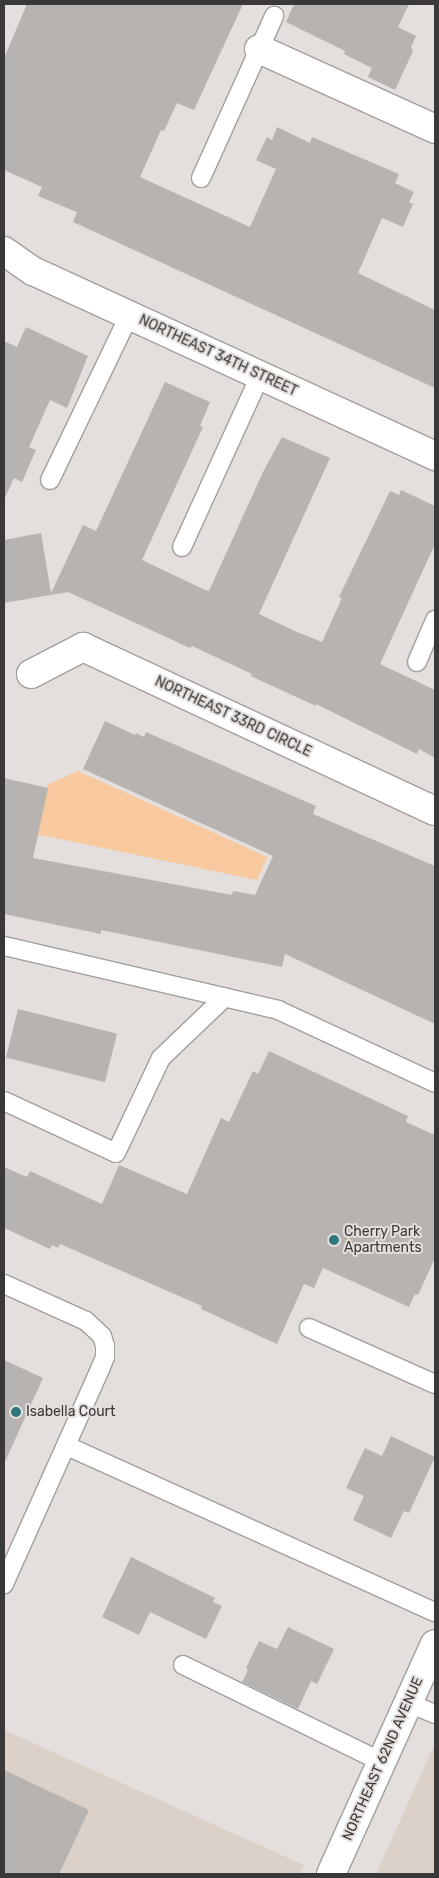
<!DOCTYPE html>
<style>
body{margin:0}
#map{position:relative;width:439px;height:1878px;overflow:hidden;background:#e4dfdc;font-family:Rubik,sans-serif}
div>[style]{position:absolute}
.built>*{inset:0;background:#dcd1c8}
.green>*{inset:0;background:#f8c99e}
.building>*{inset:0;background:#b7b3b0;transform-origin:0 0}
.roads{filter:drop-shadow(1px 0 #a29e9a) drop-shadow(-1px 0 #a29e9a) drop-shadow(0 1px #a29e9a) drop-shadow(0 -1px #a29e9a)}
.lane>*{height:18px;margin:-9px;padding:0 9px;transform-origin:9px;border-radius:9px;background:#fff}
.street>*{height:28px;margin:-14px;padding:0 14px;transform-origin:14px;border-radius:14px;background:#fff}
.dots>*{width:14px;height:14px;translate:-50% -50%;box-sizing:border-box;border:2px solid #e4dfdc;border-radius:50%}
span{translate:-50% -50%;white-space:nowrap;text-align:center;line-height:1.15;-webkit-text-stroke:4px #e4dfdc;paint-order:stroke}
.street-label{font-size:14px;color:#3a3937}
.poi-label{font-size:14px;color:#3a3937}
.left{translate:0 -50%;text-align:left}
.frame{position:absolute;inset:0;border:5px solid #3a3937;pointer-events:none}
</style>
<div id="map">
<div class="built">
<i style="clip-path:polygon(4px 1730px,304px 1865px,300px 1874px,4px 1874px)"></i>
<i style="clip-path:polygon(435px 1743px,435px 1874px,376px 1874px)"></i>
</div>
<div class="green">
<i style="clip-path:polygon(78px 771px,267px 857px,257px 880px,36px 834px,47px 785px)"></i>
</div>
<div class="building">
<i style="clip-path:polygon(27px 4px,243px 4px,194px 110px,177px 103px,164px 131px,161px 130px,140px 177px,250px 227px,276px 169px,256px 160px,267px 137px,272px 140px,277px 127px,310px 143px,312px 137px,399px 174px,395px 183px,414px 192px,409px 202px,413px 204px,403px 227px,382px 218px,358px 273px,435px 310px,435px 388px,73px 222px,77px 212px,38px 196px,42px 187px,4px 170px,4px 58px)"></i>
<i style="clip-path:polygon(294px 4px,409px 4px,398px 27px,416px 36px,411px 47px,413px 51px,395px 90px,368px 77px,372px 68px,344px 54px,345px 51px,286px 22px)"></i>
<i style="clip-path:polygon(26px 327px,88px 356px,67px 408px,50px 400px,29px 447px,36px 450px,22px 482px,14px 478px,4px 500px,4px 341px,17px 347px)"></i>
<i style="clip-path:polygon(165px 382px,210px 402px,200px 426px,203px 427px,142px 560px,203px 589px,209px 591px,263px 472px,282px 437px,330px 458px,259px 614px,297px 632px,322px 642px,342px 598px,339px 597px,390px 491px,399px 495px,401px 490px,435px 506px,435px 544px,380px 664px,435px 690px,435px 758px,419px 749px,417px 754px,316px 704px,316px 706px,251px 676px,252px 674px,192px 646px,190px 648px,68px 592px,4px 603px,4px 540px,41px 533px,51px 593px,83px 525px,96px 531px)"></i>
<i style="clip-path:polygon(105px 721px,135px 735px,136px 733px,144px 737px,146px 732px,316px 806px,313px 814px,435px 866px,435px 1024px,285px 954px,282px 967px,101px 930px,101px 934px,4px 914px,4px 778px,48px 788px,33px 858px,232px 895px,233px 891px,255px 895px,273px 856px,83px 769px)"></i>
<i style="left:18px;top:1009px;width:102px;height:50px;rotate:14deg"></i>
<i style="clip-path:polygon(269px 1051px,408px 1116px,406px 1122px,435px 1135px,435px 1258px,418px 1295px,415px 1294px,409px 1307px,323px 1268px,314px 1288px,304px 1284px,277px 1344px,201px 1309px,202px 1306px,60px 1244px,58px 1248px,52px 1245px,50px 1249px,4px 1228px,4px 1167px,27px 1177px,30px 1171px,102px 1204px,119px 1165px,187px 1194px,221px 1118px,229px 1122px,253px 1071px,258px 1074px)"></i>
<i style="clip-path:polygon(4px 1360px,43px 1378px,4px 1464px)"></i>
<i style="clip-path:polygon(391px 1436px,435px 1457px,409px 1513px,404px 1511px,391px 1538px,353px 1520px,364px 1496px,346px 1488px,365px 1448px,382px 1456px)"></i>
<i style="clip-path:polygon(131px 1557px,215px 1598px,213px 1602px,222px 1606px,206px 1639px,150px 1612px,139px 1635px,102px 1617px)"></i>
<i style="clip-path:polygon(288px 1627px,334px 1649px,317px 1684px,311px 1681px,298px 1709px,242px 1682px,248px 1670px,246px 1668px,259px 1641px,277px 1649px)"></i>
<i style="clip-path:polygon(4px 1770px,89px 1810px,59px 1874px,4px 1874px)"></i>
</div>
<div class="roads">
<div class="lane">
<i style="left:201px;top:178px;width:178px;rotate:-65.7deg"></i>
<i style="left:50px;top:480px;width:182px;rotate:-64.3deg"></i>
<i style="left:182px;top:547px;width:188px;rotate:-65.5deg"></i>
<i style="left:417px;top:662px;width:46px;rotate:-66.8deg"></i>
<i style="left:4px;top:946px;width:281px;rotate:13.1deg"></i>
<i style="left:278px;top:1010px;width:173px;rotate:24.9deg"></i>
<i style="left:4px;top:1101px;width:123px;rotate:24.9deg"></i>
<i style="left:116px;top:1153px;width:105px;rotate:-64.7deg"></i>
<i style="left:161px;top:1058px;width:88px;rotate:-43.6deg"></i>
<i style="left:4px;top:1284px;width:90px;rotate:24.3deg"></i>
<i style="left:86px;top:1321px;width:22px;rotate:43deg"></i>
<i style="left:102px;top:1336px;width:10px;rotate:73deg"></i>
<i style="left:105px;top:1346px;width:11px;rotate:90deg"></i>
<i style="left:105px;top:1357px;width:11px;rotate:112deg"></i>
<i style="left:101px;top:1367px;width:238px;rotate:114.1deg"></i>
<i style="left:309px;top:1328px;width:138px;rotate:24deg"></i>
<i style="left:67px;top:1446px;width:404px;rotate:24.3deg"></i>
<i style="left:183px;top:1665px;width:221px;rotate:26deg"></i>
<i style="left:409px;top:1703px;width:28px;rotate:23deg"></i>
</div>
<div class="street">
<i style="left:259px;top:49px;width:193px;rotate:24.4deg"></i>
<i style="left:4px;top:251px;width:35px;rotate:35deg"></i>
<i style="left:33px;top:271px;width:443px;rotate:24.7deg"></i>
<i style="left:31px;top:674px;width:59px;rotate:-27.4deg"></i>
<i style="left:83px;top:647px;width:388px;rotate:25deg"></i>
<i style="left:331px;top:1874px;width:252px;rotate:-65.7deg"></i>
</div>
</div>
<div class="dots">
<i style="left:334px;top:1240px;background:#2f7880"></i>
<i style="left:16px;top:1412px;background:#2f7880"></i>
</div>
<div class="street-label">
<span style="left:218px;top:356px;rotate:25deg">NORTHEAST 34TH STREET</span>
<span style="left:233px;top:717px;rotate:25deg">NORTHEAST 33RD CIRCLE</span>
<span style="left:383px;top:1759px;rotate:-66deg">NORTHEAST 62ND AVENUE</span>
</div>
<div class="poi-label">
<span class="left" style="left:344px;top:1240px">Cherry Park<br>Apartments</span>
<span class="left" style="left:26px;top:1412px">Isabella Court</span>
</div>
<div class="frame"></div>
</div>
